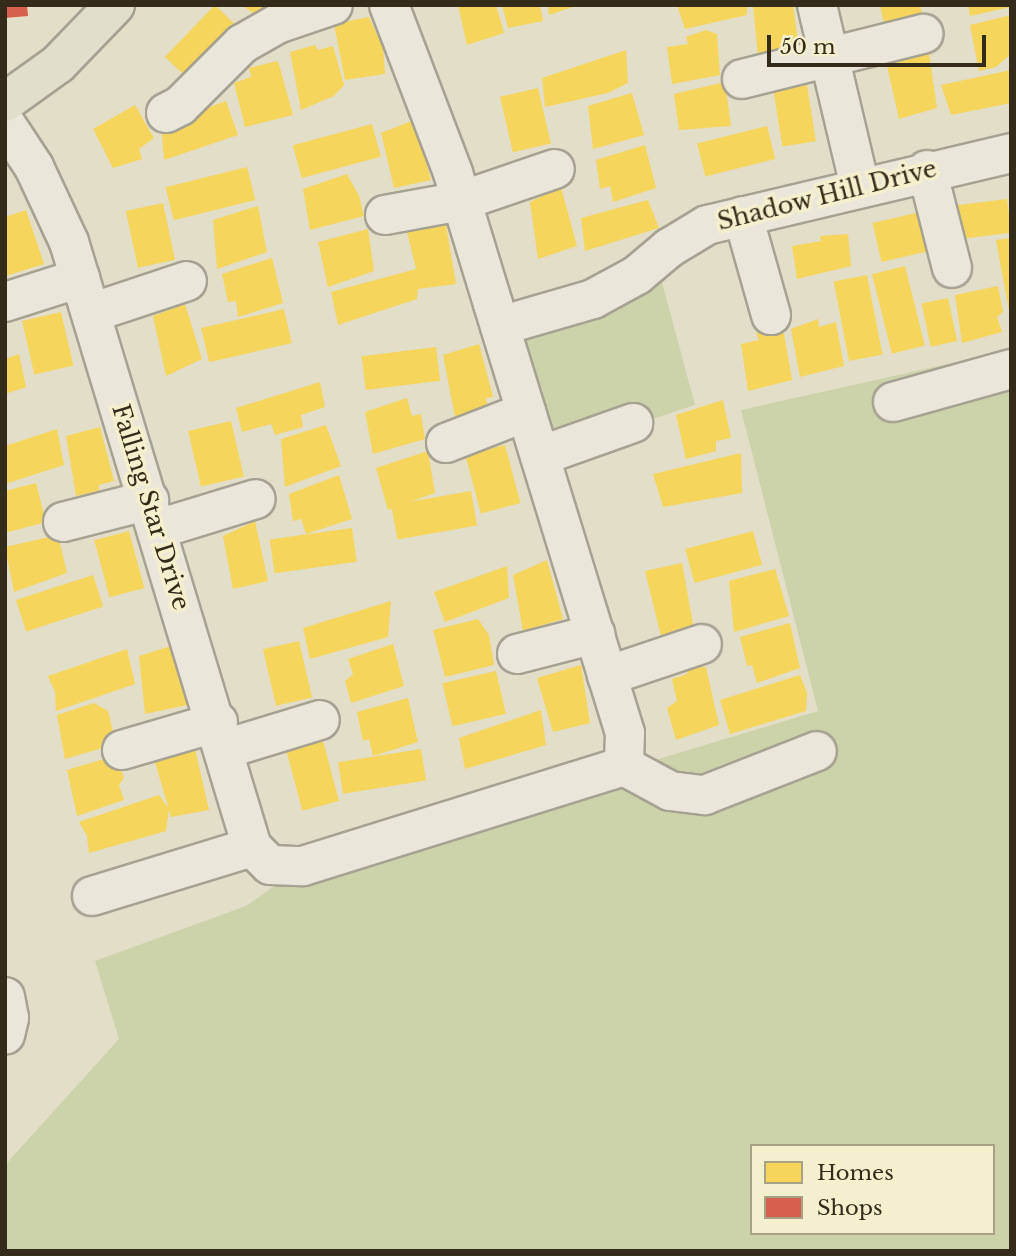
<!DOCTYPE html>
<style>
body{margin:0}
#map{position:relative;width:1016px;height:1256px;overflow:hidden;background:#e2dec8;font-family:"Libre Baskerville",serif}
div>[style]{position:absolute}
.green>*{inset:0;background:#ccd3aa}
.homes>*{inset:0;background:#f6d55c;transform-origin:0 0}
.shops>*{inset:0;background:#d6604d}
.roads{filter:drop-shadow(2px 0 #a6a292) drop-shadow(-2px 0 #a6a292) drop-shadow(0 2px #a6a292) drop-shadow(0 -2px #a6a292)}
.minor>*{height:38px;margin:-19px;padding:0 19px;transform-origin:19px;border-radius:19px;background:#eae7da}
.major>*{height:38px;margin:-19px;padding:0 19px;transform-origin:19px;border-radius:19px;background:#e1decb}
span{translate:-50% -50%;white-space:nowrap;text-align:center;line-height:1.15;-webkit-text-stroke:7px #f4efcd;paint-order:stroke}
.street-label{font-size:24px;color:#342b1b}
.frame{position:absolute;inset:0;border:7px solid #342b1b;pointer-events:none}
.legend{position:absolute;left:750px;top:1144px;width:245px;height:91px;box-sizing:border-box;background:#f4efcd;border:2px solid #a7a186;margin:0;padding:9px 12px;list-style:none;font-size:21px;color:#342b1b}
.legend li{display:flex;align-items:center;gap:14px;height:35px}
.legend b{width:35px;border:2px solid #a7a186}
.scale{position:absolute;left:767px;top:35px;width:219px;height:32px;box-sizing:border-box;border:4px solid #342b1b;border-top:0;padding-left:9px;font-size:21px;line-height:24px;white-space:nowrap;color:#342b1b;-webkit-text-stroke:5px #f4efcd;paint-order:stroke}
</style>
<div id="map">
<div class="green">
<i style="clip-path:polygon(656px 260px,695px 405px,540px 456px,500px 326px)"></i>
<i style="clip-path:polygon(evenodd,1011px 350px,1011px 1251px,5px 1251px,5px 1165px,119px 1039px,95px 961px,246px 906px,303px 866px,818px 711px,741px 410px,1011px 350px,752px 1146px,993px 1146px,993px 1233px,752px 1233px,752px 1146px)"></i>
</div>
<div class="homes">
<i style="left:215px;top:5px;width:33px;height:72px;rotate:44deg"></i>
<i style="clip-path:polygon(242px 5px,266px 5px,254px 14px)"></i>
<i style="clip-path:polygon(458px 5px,496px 5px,504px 33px,467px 45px)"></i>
<i style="clip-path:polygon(502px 5px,540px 5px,543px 21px,508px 28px)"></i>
<i style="clip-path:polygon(548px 5px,576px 5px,576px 6px,549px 15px)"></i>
<i style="clip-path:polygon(677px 5px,747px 5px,747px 15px,685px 29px)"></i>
<i style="clip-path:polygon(753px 5px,793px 5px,799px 48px,758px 57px)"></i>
<i style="clip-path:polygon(880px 5px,920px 5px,923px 20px,884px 25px)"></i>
<i style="clip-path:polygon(968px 5px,1011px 5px,1011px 7px,970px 16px)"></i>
<i style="clip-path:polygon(1011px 15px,1011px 54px,996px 67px,979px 71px,970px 25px)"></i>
<i style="clip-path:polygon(369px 17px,383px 48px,385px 74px,345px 80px,334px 24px)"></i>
<i style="clip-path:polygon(706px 30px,717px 34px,720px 75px,672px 84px,667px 47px,688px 44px,686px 37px)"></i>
<i style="clip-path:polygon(315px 45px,318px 50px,333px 46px,344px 85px,334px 96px,301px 110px,290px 52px)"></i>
<i style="clip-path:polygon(626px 50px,628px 83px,608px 93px,545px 107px,542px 78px)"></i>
<i style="clip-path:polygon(922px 50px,929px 53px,937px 108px,899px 119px,885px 57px)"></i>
<i style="clip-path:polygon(278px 61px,293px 115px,245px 127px,234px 83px,251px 77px,249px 68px)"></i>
<i style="clip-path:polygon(1011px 70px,1011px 103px,951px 115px,941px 85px)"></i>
<i style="clip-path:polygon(725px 82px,731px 126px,679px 130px,674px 94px)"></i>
<i style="left:807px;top:85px;width:57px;height:34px;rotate:81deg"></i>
<i style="left:538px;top:88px;width:57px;height:39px;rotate:77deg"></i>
<i style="clip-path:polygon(632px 93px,644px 135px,593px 149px,588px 106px)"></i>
<i style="clip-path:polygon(226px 101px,238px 135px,164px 160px,161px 125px)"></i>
<i style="clip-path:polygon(135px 105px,154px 138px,139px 149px,142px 159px,113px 168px,93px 129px)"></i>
<i style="clip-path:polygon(414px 120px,431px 180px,394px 188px,381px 133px)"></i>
<i style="left:372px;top:124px;width:34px;height:82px;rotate:75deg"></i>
<i style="left:767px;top:126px;width:34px;height:72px;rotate:76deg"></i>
<i style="clip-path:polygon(645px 145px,656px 188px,613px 202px,610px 186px,600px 189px,596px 160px)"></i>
<i style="left:247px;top:167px;width:34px;height:84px;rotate:76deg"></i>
<i style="clip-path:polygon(347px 174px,359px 196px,364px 216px,310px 230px,303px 189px)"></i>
<i style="clip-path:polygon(561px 187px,577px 246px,538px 259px,530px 202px)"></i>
<i style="left:1007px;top:199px;width:34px;height:57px;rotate:83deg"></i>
<i style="clip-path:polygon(648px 200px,659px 228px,585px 251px,581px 218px)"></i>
<i style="left:163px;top:203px;width:58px;height:38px;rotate:78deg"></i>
<i style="clip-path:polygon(258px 206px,267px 252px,217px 269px,213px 220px)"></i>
<i style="clip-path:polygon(26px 210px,44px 264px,6px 276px,5px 217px)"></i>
<i style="left:929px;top:210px;width:40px;height:58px;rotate:77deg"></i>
<i style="clip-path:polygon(446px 225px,456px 284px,418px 289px,417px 299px,338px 325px,331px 292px,416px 269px,407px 232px)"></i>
<i style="clip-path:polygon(368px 229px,374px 271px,328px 287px,318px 242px)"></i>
<i style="clip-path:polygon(848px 234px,851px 266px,797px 279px,792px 246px,821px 241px,820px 236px)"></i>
<i style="clip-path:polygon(1011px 238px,1011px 311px,1009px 311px,996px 240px)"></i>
<i style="clip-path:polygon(272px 258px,283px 303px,238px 317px,236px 301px,228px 302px,222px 274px)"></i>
<i style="left:905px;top:266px;width:82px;height:34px;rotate:76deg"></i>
<i style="left:867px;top:275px;width:81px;height:34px;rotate:79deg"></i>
<i style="clip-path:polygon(998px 286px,1003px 312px,997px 317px,1002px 332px,962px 343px,955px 295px)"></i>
<i style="left:948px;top:298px;width:44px;height:27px;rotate:78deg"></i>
<i style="clip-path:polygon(185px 304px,202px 359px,166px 376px,153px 316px)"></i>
<i style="left:284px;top:309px;width:35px;height:85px;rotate:77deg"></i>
<i style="left:61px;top:312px;width:55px;height:40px;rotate:77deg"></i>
<i style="clip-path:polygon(818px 319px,819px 327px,836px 322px,844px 366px,800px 377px,791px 329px)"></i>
<i style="clip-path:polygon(783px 328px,792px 380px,748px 391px,741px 344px,759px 340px,756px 333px)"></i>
<i style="clip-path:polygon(479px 344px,493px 397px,486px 398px,489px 415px,456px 422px,443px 355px)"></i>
<i style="left:436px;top:347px;width:34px;height:75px;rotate:83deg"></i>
<i style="clip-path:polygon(19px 354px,26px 387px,5px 394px,5px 359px)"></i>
<i style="clip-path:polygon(320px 382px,325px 407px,301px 415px,303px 427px,275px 435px,271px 424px,242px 432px,236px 408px)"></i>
<i style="clip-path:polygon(407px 398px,412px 416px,421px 414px,425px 439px,373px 454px,365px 412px)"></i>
<i style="clip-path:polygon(723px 400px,731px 438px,716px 441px,716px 451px,686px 459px,676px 415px)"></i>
<i style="left:231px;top:421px;width:57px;height:44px;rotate:77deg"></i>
<i style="clip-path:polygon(326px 425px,341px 466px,285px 487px,281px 439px)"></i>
<i style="clip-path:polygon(100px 427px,114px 481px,99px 485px,99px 491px,76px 496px,66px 436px)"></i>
<i style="clip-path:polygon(57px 429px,64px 465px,5px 484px,5px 446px)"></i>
<i style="left:505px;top:445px;width:60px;height:41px;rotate:75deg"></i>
<i style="clip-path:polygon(428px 451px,435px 493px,388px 510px,376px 468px)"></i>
<i style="clip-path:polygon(741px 453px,742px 493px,663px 507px,653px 474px)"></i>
<i style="clip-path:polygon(339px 475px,352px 519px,306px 534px,301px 519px,293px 521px,289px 494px)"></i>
<i style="clip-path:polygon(36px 483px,46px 522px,5px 533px,5px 491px)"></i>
<i style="left:471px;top:491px;width:35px;height:81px;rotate:80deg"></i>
<i style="clip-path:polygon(255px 521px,268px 581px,233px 589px,223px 536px)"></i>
<i style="left:352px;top:528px;width:34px;height:83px;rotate:82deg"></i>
<i style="left:129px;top:531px;width:59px;height:36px;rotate:75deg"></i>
<i style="left:753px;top:531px;width:35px;height:70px;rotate:75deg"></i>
<i style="clip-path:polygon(58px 535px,67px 573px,14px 592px,5px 547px)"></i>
<i style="clip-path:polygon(547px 560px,563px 619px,523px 631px,513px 575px)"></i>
<i style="clip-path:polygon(682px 563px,695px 635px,662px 640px,645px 571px)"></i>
<i style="clip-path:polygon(507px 566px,509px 598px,445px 622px,434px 592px)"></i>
<i style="clip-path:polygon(775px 569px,789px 616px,734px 632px,729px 581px)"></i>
<i style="left:93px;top:575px;width:33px;height:81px;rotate:72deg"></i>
<i style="clip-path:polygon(391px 601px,388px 637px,310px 659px,303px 628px)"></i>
<i style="clip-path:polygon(478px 619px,489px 635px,494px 665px,445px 677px,433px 630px)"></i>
<i style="clip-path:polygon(790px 623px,800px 668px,757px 683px,752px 665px,747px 666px,740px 637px)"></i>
<i style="left:299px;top:641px;width:58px;height:37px;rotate:77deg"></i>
<i style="clip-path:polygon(393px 644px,404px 686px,351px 703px,345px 681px,353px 674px,348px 659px)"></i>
<i style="clip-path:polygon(174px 645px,192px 704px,145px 714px,139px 656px)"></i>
<i style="clip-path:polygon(127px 649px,135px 684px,56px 711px,55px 692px,48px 676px)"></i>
<i style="clip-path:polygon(581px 665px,590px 723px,553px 732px,537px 678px)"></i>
<i style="clip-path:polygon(706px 667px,719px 725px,676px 740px,667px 708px,677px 701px,672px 679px,687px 674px,688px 668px)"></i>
<i style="left:496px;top:671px;width:44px;height:55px;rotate:77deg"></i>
<i style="clip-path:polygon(800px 675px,807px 693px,806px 711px,730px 734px,720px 700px)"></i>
<i style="clip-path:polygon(408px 698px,418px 742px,373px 756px,369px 739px,363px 741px,357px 712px)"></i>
<i style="clip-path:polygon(94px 703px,108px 711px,116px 744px,65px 759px,57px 715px)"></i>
<i style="clip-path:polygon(541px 710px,546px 745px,465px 769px,459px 738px)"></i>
<i style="left:323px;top:741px;width:62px;height:38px;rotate:75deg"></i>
<i style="clip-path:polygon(195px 749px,209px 810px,171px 817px,155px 762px)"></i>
<i style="left:421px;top:749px;width:32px;height:84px;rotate:81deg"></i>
<i style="clip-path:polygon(117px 755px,124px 778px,119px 785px,124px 800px,77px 816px,67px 770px)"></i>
<i style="clip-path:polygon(159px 795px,169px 809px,166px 831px,89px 853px,87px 836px,79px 822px)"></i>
</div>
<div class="shops">
<i style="clip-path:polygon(5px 5px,27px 5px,28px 16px,5px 18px)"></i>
</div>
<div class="roads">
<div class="minor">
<i style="left:389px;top:5px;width:180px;rotate:69.1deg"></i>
<i style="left:453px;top:173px;width:137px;rotate:73deg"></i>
<i style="left:493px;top:304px;width:449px;rotate:72.9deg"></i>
<i style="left:625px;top:733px;width:33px;rotate:92deg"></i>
<i style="left:817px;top:5px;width:187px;rotate:76.7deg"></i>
<i style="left:742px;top:79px;width:187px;rotate:-14deg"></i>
<i style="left:166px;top:113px;width:16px;rotate:-27deg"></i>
<i style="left:180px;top:106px;width:88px;rotate:-45deg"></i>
<i style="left:242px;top:44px;width:40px;rotate:-29.7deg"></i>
<i style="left:277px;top:24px;width:59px;rotate:-18.7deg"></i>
<i style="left:5px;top:123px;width:53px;rotate:56.6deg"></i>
<i style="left:34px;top:167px;width:83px;rotate:65deg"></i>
<i style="left:69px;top:242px;width:632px;rotate:73.17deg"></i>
<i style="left:252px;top:847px;width:25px;rotate:45deg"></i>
<i style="left:270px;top:865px;width:33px;rotate:2deg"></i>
<i style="left:303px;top:866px;width:336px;rotate:-17.3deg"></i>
<i style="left:624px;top:766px;width:52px;rotate:28.5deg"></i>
<i style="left:670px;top:791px;width:35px;rotate:7deg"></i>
<i style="left:705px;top:795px;width:120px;rotate:-21.4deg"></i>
<i style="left:927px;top:170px;width:101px;rotate:75.7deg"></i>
<i style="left:385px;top:215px;width:77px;rotate:-10.4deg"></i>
<i style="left:461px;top:201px;width:99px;rotate:-18.8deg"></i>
<i style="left:743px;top:216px;width:103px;rotate:74.2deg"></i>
<i style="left:5px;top:302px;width:79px;rotate:-17.7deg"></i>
<i style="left:91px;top:313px;width:101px;rotate:-18.4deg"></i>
<i style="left:500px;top:326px;width:97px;rotate:-16.2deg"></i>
<i style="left:593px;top:299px;width:50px;rotate:-28.6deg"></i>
<i style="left:637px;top:275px;width:42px;rotate:-40.2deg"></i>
<i style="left:669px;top:248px;width:44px;rotate:-31.2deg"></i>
<i style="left:707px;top:225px;width:312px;rotate:-13.3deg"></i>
<i style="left:893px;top:402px;width:123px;rotate:-15.6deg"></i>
<i style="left:446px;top:443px;width:86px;rotate:-21.2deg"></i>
<i style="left:540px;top:456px;width:99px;rotate:-19.5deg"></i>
<i style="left:63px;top:522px;width:89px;rotate:-14.3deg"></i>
<i style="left:158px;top:529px;width:102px;rotate:-17deg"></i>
<i style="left:517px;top:654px;width:81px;rotate:-14.4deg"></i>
<i style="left:607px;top:676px;width:100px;rotate:-18.6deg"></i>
<i style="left:225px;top:749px;width:99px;rotate:-17deg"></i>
<i style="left:122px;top:750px;width:100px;rotate:-16.3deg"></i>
<i style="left:92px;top:896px;width:167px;rotate:-17deg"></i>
<i style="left:5px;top:997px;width:21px;rotate:79deg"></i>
<i style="left:9px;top:1018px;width:17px;rotate:103deg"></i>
</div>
<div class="major">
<i style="left:5px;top:102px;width:65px;rotate:-35.6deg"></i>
<i style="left:58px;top:64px;width:82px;rotate:-46deg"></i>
</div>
</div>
<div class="street-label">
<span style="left:827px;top:195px;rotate:-14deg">Shadow Hill Drive</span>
<span style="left:151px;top:507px;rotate:73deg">Falling Star Drive</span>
</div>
<div class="frame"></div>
<ul class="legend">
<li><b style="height:19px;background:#f6d55c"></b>Homes</li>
<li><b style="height:19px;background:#d6604d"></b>Shops</li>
</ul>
<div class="scale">50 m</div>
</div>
